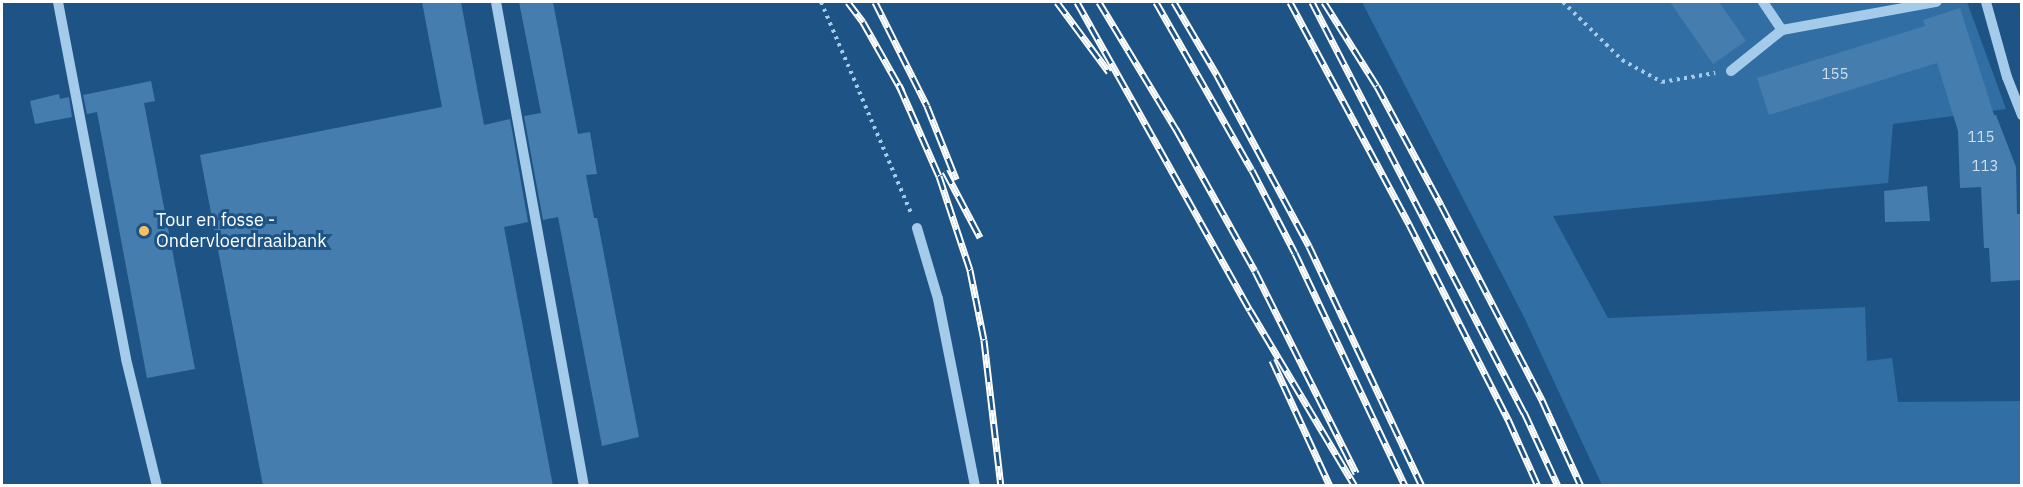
<!DOCTYPE html>
<style>
body{margin:0}
#map{position:relative;width:2023px;height:487px;overflow:hidden;background:#1d5485;font-family:"IBM Plex Sans",sans-serif}
div>[style]{position:absolute}
.green>*{inset:0;background:#316ea3}
.building>*{inset:0;background:#457eae}
.path>*{height:4px;margin-top:-2px;transform-origin:0;background:repeating-linear-gradient(90deg,#a5cbea 0 3px,transparent 0 7.5px)}
.minor>*{height:10px;margin:-5px;padding:0 5px;transform-origin:5px;border-radius:5px;background:#a5cbea}
.rail>*{height:7px;margin-top:-3.5px;transform-origin:0;background:repeating-linear-gradient(90deg,#1d5485 0 14px,#fff 0 28px);box-sizing:border-box;border-block:2px solid #fff}
.dots>*{width:16px;height:16px;translate:-50% -50%;box-sizing:border-box;border:3px solid #1d5485;border-radius:50%}
span{translate:-50% -50%;white-space:nowrap;text-align:center;line-height:1.15;-webkit-text-stroke:6px #1d5485;paint-order:stroke}
.number-label{font-size:15px;color:#d0dfeb}
.number-label span{-webkit-text-stroke-width:0}
.poi-label{font-size:18px;color:#fff}
.left{translate:0 -50%;text-align:left}
.frame{position:absolute;inset:0;border:3px solid #fff;pointer-events:none}
</style>
<div id="map">
<div class="green">
<i style="clip-path:polygon(1362px 2px,1967px 2px,2006px 109px,1893px 124px,1888px 183px,1553px 216px,1608px 318px,1865px 307px,1867px 361px,1892px 358px,1898px 402px,2021px 401px,2021px 485px,1602px 485px,1524px 317px)"></i>
</div>
<div class="building">
<i style="clip-path:polygon(422px 2px,461px 2px,484px 125px,510px 119px,528px 222px,504px 227px,553px 486px,263px 486px,200px 155px,442px 107px)"></i>
<i style="clip-path:polygon(519px 2px,553px 2px,578px 134px,590px 132px,597px 174px,586px 175px,594px 218px,597px 218px,639px 437px,602px 446px,558px 217px,543px 220px,524px 116px,541px 113px)"></i>
<i style="clip-path:polygon(1670px 2px,1719px 2px,1746px 41px,1713px 64px)"></i>
<i style="clip-path:polygon(1960px 8px,1994px 115px,1996px 115px,2016px 167px,2017px 214px,2022px 214px,2022px 280px,1991px 282px,1989px 248px,1984px 248px,1981px 187px,1960px 188px,1958px 131px,1937px 63px,1769px 115px,1757px 78px,1925px 26px,1923px 20px)"></i>
<i style="clip-path:polygon(151px 81px,155px 101px,144px 103px,195px 369px,147px 378px,97px 112px,87px 114px,83px 95px)"></i>
<i style="clip-path:polygon(59px 94px,60px 99px,69px 97px,72px 117px,35px 124px,30px 101px)"></i>
<i style="clip-path:polygon(1927px 186px,1930px 221px,1885px 222px,1884px 191px)"></i>
</div>
<div class="path">
<i style="left:821px;top:2px;width:229px;rotate:66.9deg"></i>
<i style="left:1563px;top:2px;width:83px;rotate:44.5deg"></i>
<i style="left:1622px;top:60px;width:46px;rotate:28.8deg"></i>
<i style="left:1662px;top:82px;width:54px;rotate:-9.6deg"></i>
</div>
<div class="minor">
<i style="left:58px;top:2px;width:363px;rotate:79.2deg"></i>
<i style="left:126px;top:359px;width:131px;rotate:76.3deg"></i>
<i style="left:496px;top:2px;width:492px;rotate:79.7deg"></i>
<i style="left:1763px;top:2px;width:34px;rotate:56deg"></i>
<i style="left:1986px;top:2px;width:78px;rotate:74.4deg"></i>
<i style="left:2007px;top:77px;width:41px;rotate:68.5deg"></i>
<i style="left:1731px;top:71px;width:65px;rotate:-38.8deg"></i>
<i style="left:1782px;top:30px;width:157px;rotate:-10.3deg"></i>
<i style="left:917px;top:228px;width:74px;rotate:73.5deg"></i>
<i style="left:938px;top:299px;width:191px;rotate:78.8deg"></i>
</div>
<div class="rail">
<i style="left:848px;top:2px;width:25px;rotate:53deg"></i>
<i style="left:863px;top:22px;width:79px;rotate:60.5deg"></i>
<i style="left:875px;top:2px;width:116px;rotate:63.4deg"></i>
<i style="left:927px;top:106px;width:79px;rotate:68.3deg"></i>
<i style="left:1057px;top:2px;width:87px;rotate:53.4deg"></i>
<i style="left:1077px;top:2px;width:353px;rotate:60.7deg"></i>
<i style="left:1250px;top:310px;width:205px;rotate:59.2deg"></i>
<i style="left:1099px;top:2px;width:149px;rotate:58.8deg"></i>
<i style="left:1176px;top:129px;width:162px;rotate:60.9deg"></i>
<i style="left:1255px;top:271px;width:226px;rotate:63.4deg"></i>
<i style="left:1156px;top:2px;width:193px;rotate:60.3deg"></i>
<i style="left:1252px;top:170px;width:93px;rotate:62.6deg"></i>
<i style="left:1295px;top:253px;width:258px;rotate:64.7deg"></i>
<i style="left:1174px;top:2px;width:85px;rotate:59.5deg"></i>
<i style="left:1217px;top:75px;width:194px;rotate:61.7deg"></i>
<i style="left:1309px;top:246px;width:265px;rotate:64.8deg"></i>
<i style="left:1290px;top:2px;width:252px;rotate:61.8deg"></i>
<i style="left:1409px;top:224px;width:219px;rotate:63.1deg"></i>
<i style="left:1508px;top:419px;width:73px;rotate:65.9deg"></i>
<i style="left:1312px;top:2px;width:462px;rotate:62.7deg"></i>
<i style="left:1524px;top:412px;width:81px;rotate:65.3deg"></i>
<i style="left:1324px;top:2px;width:99px;rotate:57.8deg"></i>
<i style="left:1377px;top:86px;width:135px;rotate:61.7deg"></i>
<i style="left:1441px;top:205px;width:220px;rotate:62.6deg"></i>
<i style="left:1542px;top:400px;width:94px;rotate:65.6deg"></i>
<i style="left:899px;top:85px;width:99px;rotate:66.3deg"></i>
<i style="left:939px;top:176px;width:99px;rotate:71.7deg"></i>
<i style="left:970px;top:270px;width:71px;rotate:78.7deg"></i>
<i style="left:984px;top:340px;width:147px;rotate:83.4deg"></i>
<i style="left:945px;top:171px;width:75px;rotate:62.1deg"></i>
<i style="left:1272px;top:360px;width:139px;rotate:65.3deg"></i>
</div>
<div class="dots">
<i style="left:144px;top:231px;background:#fac063"></i>
</div>
<div class="number-label">
<span style="left:1835px;top:74px">155</span>
<span style="left:1981px;top:137px">115</span>
<span style="left:1985px;top:166px">113</span>
</div>
<div class="poi-label">
<span class="left" style="left:156px;top:231px">Tour en fosse -<br>Ondervloerdraaibank</span>
</div>
<div class="frame"></div>
</div>
